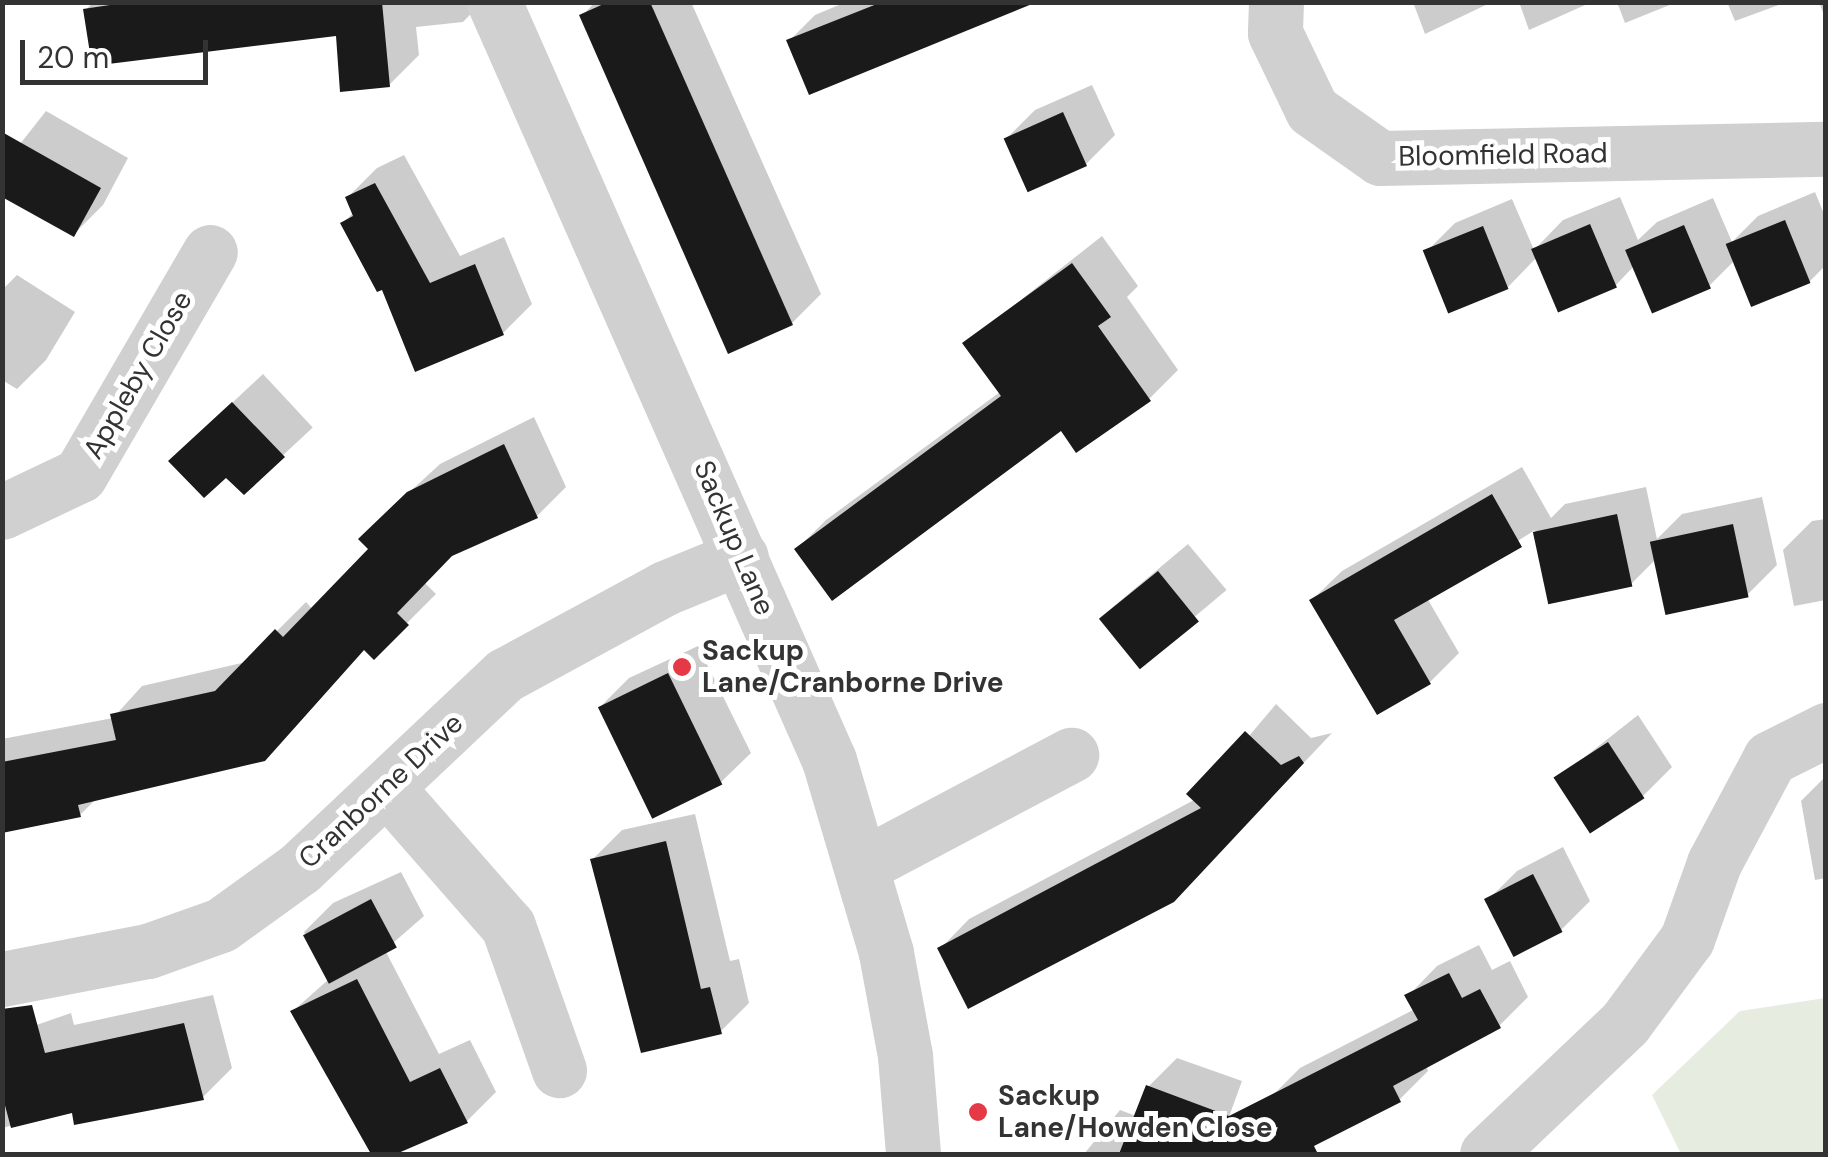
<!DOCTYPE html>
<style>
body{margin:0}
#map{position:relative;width:1828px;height:1157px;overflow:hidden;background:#fff;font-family:"DM Sans",sans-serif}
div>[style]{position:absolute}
.green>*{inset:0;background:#e6ecdf}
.shadow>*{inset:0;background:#0003;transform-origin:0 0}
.building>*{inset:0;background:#1a1a1a;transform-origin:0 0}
.minor>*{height:55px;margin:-27.5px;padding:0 27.5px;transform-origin:27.5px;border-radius:27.5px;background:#d0d0d0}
.dots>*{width:28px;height:28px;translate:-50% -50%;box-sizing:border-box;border:5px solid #fff;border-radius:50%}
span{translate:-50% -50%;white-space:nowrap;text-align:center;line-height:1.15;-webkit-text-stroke:10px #fff;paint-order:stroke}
.street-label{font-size:28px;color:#333}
.poi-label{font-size:28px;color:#333;font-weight:700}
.left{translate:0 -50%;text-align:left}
.frame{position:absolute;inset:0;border:5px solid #333;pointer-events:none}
.scale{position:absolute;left:20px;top:40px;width:188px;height:45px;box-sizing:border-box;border:5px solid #333;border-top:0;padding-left:12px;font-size:30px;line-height:35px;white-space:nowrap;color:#333;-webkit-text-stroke:8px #fff;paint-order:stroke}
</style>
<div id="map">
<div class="green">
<i style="clip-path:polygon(1825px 998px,1825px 1154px,1681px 1154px,1652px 1095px,1740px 1011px)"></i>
</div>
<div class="shadow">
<i style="clip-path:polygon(93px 2px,482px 2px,463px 22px,416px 27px,419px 55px,389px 85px,338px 35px,86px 10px)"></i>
<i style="clip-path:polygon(595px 2px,691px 2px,821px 294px,792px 323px,582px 16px)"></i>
<i style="clip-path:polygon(846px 2px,1034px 2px,789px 41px,815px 15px)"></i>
<i style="clip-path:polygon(1413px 2px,1492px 2px,1425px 34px)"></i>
<i style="clip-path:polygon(1519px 2px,1592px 2px,1529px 30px)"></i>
<i style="clip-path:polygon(1617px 2px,1677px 2px,1625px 23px)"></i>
<i style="clip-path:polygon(1727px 2px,1787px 2px,1735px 21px)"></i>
<i style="clip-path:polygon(1819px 2px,1826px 2px,1826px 20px)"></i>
<i style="clip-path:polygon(1092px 85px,1115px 135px,1086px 164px,1006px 139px,1035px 110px)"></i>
<i style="clip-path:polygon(46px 111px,128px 158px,103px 205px,74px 234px,2px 167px)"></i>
<i style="clip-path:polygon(404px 155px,460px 256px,504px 237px,532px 304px,503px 333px,417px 369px,384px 286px,343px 223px,354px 212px,348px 197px,377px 168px)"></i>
<i style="clip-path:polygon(1815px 192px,1826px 219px,1826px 265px,1810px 281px,1735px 260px,1709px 286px,1634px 266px,1616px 285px,1537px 257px,1508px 287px,1426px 252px,1455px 223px,1512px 199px,1534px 250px,1563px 220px,1620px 197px,1638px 240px,1657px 222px,1713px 198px,1732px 242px,1758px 216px)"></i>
<i style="clip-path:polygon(1102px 236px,1138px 286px,1127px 297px,1178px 370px,1149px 399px,1062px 427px,797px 549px,826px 520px,1000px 392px,965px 344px)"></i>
<i style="clip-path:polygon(17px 275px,75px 312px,46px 360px,17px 389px,2px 380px,2px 290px)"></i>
<i style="left:263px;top:374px;width:73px;height:86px;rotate:47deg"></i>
<i style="clip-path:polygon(534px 417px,566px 487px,537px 516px,452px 553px,424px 582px,436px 594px,374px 656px,366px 648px,294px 728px,97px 798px,80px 815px,2px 830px,2px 739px,113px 718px,142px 686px,246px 662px,306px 602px,313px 610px,372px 549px,390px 510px,440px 464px)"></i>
<i style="clip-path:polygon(1522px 467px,1551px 518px,1565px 504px,1646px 487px,1657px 539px,1682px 514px,1762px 497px,1777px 565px,1748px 594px,1656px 559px,1631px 584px,1551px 601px,1535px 530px,1427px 598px,1459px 653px,1430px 682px,1312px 600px,1342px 571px)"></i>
<i style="clip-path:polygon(1826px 519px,1826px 600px,1794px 606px,1783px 550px,1812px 521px)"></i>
<i style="left:1188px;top:544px;width:60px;height:114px;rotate:50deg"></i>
<i style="clip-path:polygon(698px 646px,751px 753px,721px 782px,600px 707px,629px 678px)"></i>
<i style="clip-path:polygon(1276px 704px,1311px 738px,1332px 733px,1203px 869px,940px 949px,969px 919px,1196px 799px)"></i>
<i style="clip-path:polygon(1638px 715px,1672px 767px,1643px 796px,1557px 779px)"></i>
<i style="clip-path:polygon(1826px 776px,1826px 878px,1815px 880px,1801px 801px)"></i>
<i style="clip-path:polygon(695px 814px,730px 961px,739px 959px,749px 1003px,720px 1032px,593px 859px,622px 830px)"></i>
<i style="clip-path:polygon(1563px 847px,1590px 901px,1561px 930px,1488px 900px,1517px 871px)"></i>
<i style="clip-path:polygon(401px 872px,424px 916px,385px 950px,439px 1054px,470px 1040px,496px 1092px,467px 1121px,389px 1154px,374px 1154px,334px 1074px,327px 1077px,293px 1011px,329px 979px,304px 932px,333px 903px)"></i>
<i style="clip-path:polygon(1479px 945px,1492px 970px,1510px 961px,1528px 997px,1499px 1026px,1426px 1065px,1428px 1071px,1399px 1100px,1271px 1097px,1300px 1068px,1415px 1009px,1408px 996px,1437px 966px)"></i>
<i style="clip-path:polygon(213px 995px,232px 1068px,203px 1097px,73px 1110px,2px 1128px,2px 1037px,71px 1013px,74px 1025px)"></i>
<i style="clip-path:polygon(1177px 1058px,1242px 1081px,1226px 1125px,1197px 1154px,1180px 1148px,1177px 1154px,1084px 1154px,1120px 1110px,1136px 1116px,1148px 1087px)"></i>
</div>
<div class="building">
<i style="clip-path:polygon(130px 2px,382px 2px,390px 87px,340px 92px,336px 36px,92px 66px,83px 9px)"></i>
<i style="clip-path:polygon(608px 2px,650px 2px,793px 325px,728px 354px,579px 15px)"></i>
<i style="clip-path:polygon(882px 2px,1037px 2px,809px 95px,786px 40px)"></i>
<i style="left:1063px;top:112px;width:59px;height:65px;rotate:66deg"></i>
<i style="clip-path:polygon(2px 132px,101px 188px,74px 237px,2px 197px)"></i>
<i style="clip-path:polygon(375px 183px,430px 283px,475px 264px,504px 335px,415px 372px,382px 290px,377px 292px,340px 223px,353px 216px,345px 197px)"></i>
<i style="left:1785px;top:220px;width:68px;height:64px;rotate:68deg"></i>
<i style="left:1590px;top:224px;width:69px;height:64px;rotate:67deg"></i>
<i style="left:1684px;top:225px;width:69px;height:64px;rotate:67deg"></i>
<i style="left:1483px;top:226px;width:68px;height:65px;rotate:68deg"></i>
<i style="clip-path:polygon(1072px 263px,1111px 317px,1098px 326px,1151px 401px,1076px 453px,1061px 431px,832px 601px,794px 549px,1001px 396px,962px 343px)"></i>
<i style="clip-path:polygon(232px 402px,285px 457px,244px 495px,226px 478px,204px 498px,168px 461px)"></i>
<i style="clip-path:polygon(504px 444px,538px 518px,452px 556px,397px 613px,409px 625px,374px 660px,364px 650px,265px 761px,78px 805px,81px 817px,2px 833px,2px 762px,116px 740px,110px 714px,215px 691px,275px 629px,283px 637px,368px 549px,358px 539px,407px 492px)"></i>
<i style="clip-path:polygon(1492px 494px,1522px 547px,1394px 620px,1431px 684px,1377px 715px,1309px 600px)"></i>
<i style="left:1617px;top:514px;width:74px;height:86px;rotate:78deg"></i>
<i style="left:1733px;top:524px;width:75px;height:85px;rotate:78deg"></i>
<i style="left:1158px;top:571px;width:65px;height:76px;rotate:51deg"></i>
<i style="left:668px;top:673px;width:124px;height:78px;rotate:64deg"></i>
<i style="clip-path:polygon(1245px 731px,1281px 765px,1299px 756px,1304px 763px,1174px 902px,968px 1009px,937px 948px,1201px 808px,1186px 794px)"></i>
<i style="left:1608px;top:742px;width:67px;height:65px;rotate:57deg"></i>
<i style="clip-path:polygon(666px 841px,701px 989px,710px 987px,722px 1034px,641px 1053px,590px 859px)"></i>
<i style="left:1533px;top:874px;width:65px;height:55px;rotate:63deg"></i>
<i style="left:371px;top:899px;width:55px;height:77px;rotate:62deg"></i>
<i style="clip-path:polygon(1449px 973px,1462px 998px,1480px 989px,1501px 1028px,1393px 1086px,1401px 1102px,1314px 1146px,1318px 1154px,1119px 1154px,1146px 1085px,1229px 1116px,1418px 1020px,1404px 995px)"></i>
<i style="clip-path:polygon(357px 979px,410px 1082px,440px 1068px,468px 1123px,396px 1154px,371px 1154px,290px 1011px)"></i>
<i style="clip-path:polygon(32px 1005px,45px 1053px,184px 1023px,204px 1100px,74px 1125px,72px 1113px,11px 1128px,2px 1094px,2px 1009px)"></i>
</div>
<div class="minor">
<i style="left:494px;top:2px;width:829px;rotate:66.16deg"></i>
<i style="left:829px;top:760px;width:201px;rotate:73.5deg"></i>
<i style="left:886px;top:953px;width:105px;rotate:79.5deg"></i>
<i style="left:905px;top:1056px;width:98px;rotate:85.3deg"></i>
<i style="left:1276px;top:2px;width:31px;rotate:92deg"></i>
<i style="left:1275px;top:33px;width:85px;rotate:64.3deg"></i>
<i style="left:1312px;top:110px;width:83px;rotate:35.2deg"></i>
<i style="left:1380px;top:158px;width:446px;rotate:-1.2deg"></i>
<i style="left:2px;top:512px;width:86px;rotate:-25.4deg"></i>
<i style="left:80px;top:475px;width:258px;rotate:-59.8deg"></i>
<i style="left:387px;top:788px;width:184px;rotate:48.8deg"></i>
<i style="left:508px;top:926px;width:153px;rotate:70.5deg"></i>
<i style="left:861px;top:866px;width:238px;rotate:-27.9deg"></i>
<i style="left:2px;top:979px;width:149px;rotate:-10.9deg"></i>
<i style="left:148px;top:951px;width:77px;rotate:-19.6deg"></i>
<i style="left:221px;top:925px;width:97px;rotate:-35.8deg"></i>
<i style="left:300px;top:868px;width:282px;rotate:-43.3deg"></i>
<i style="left:505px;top:675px;width:182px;rotate:-28.5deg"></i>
<i style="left:665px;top:588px;width:82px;rotate:-22.2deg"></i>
<i style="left:1487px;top:1154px;width:190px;rotate:-43.5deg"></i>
<i style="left:1625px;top:1023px;width:104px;rotate:-53.6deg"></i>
<i style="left:1687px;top:939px;width:81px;rotate:-70.4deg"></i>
<i style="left:1714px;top:863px;width:119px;rotate:-61.9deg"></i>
<i style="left:1770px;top:758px;width:63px;rotate:-26.6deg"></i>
</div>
<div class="dots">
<i style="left:682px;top:667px;background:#e63946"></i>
<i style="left:978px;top:1112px;background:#e63946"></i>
</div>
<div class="street-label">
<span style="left:1503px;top:155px;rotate:-1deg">Bloomfield Road</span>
<span style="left:138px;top:375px;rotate:-60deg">Appleby Close</span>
<span style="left:734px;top:538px;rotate:67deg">Sackup Lane</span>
<span style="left:381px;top:791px;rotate:-43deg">Cranborne Drive</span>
</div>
<div class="poi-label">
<span class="left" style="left:702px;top:667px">Sackup<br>Lane/Cranborne Drive</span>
<span class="left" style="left:998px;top:1112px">Sackup<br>Lane/Howden Close</span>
</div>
<div class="frame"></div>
<div class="scale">20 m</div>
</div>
